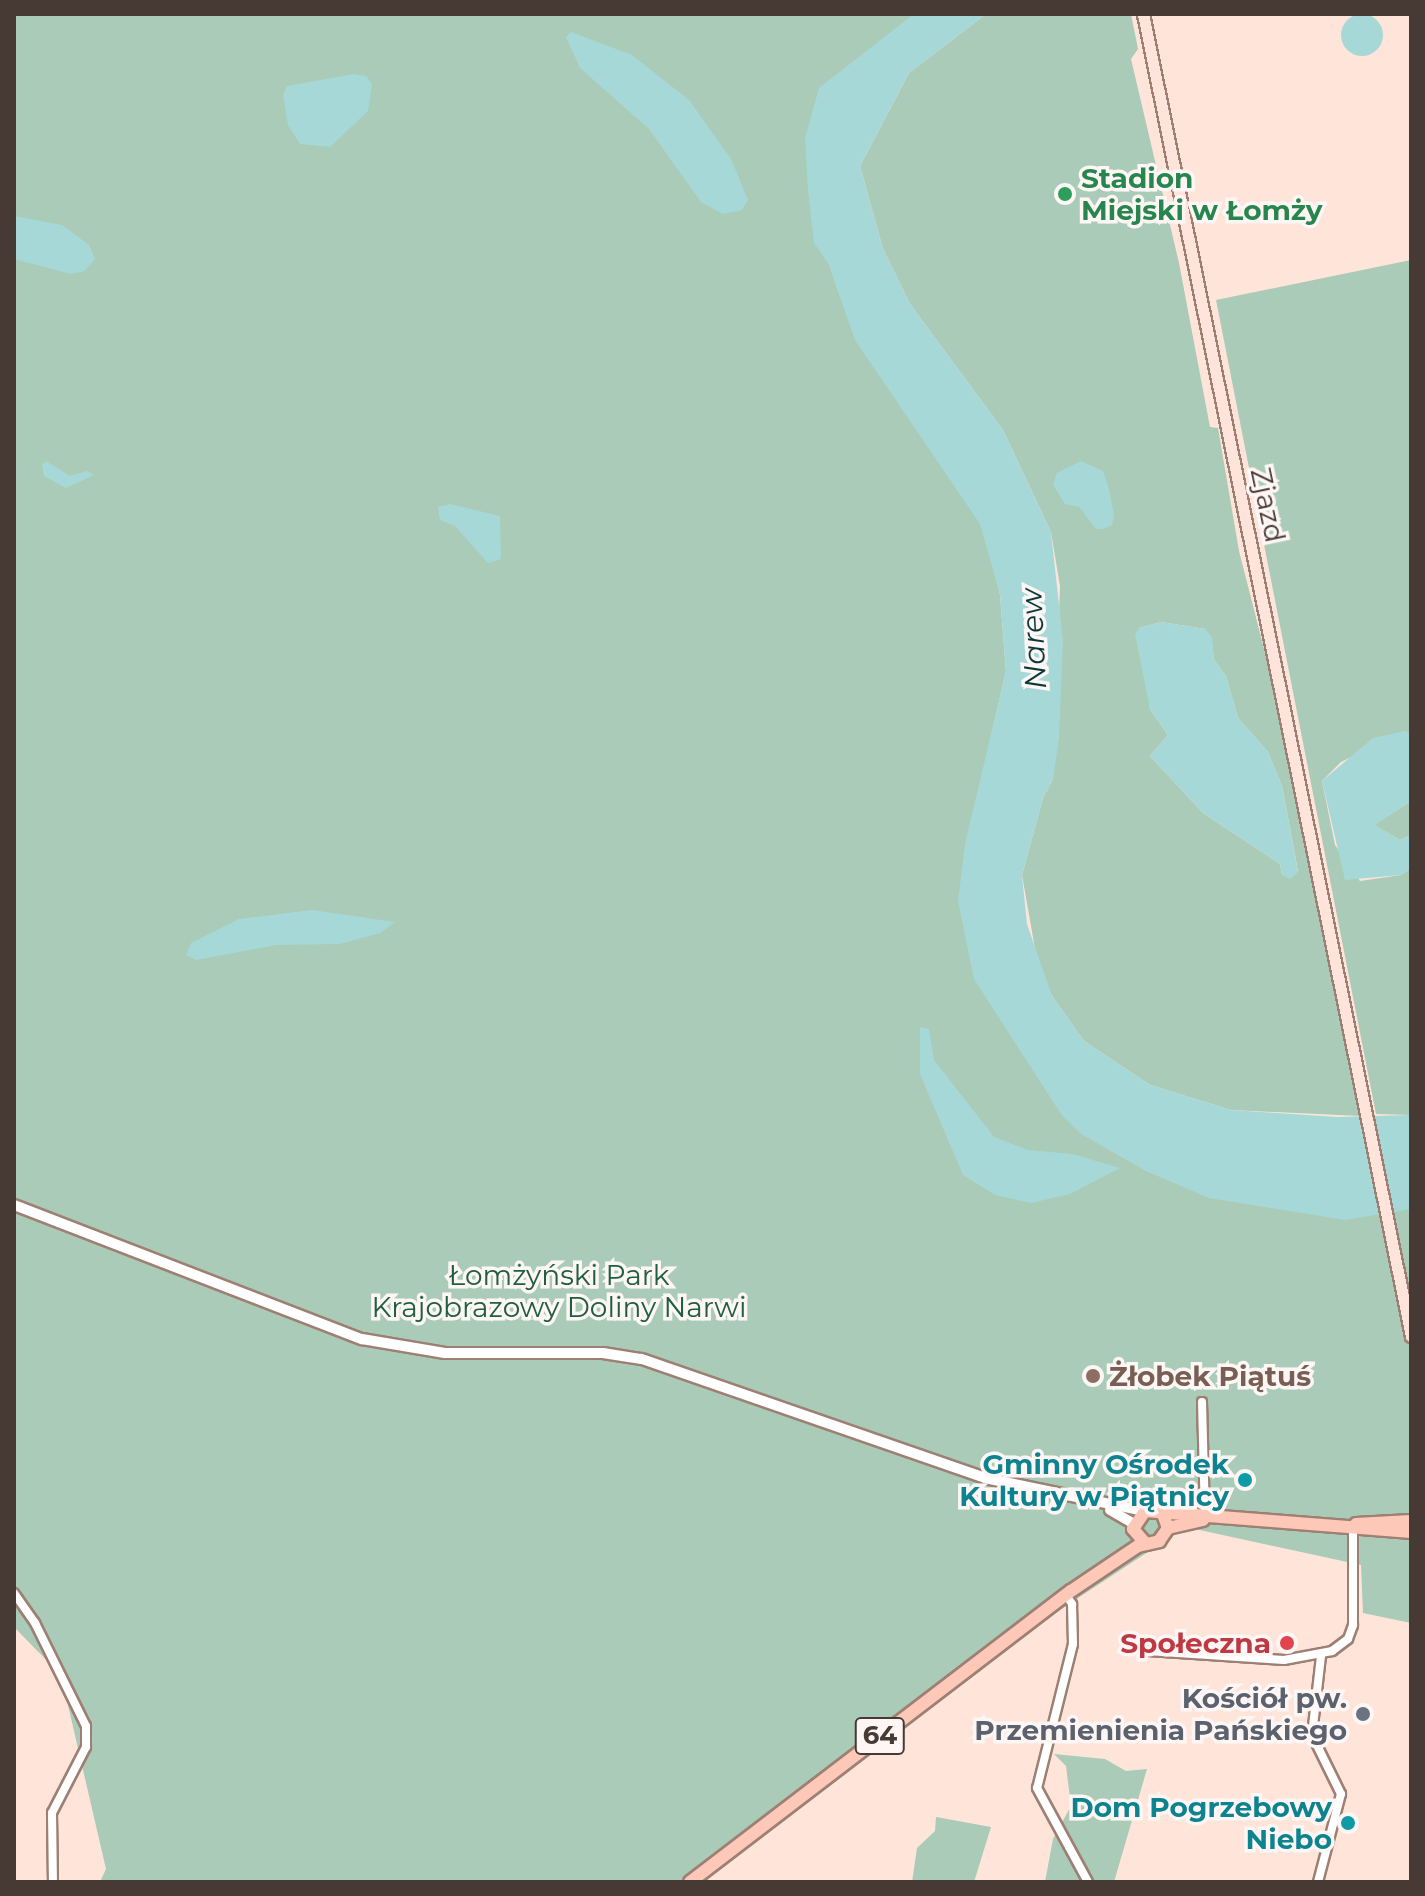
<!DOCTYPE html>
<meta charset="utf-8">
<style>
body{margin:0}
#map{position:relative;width:1425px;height:1896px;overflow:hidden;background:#ffe4d9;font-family:Montserrat,sans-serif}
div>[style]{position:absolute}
.green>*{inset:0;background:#a9cbb7}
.water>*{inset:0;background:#a7d8d8}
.round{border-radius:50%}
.roads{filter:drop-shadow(2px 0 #9d8073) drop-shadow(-2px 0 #9d8073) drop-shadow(0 2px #9d8073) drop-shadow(0 -2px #9d8073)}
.minor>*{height:8px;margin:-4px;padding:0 4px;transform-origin:4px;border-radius:4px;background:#fff}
.tertiary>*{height:10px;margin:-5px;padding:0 5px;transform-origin:5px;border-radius:5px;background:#fff}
.secondary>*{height:11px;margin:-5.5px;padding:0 5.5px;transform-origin:5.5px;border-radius:5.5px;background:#fee4db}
.primary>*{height:12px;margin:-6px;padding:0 6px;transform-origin:6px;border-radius:6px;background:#fec8b8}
.dots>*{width:22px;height:22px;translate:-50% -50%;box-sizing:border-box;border:4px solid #fdf6f4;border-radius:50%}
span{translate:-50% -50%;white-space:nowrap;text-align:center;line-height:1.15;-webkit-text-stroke:7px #fdf6f4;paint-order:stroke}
.shield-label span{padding:2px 6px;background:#fdf6f4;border:2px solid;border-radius:6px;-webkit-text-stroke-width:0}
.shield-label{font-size:26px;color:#473a34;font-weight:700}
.leisure-label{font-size:28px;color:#27864d;font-weight:700}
.left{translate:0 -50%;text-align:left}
.street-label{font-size:28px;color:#473a34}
.park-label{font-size:28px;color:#205e40}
.education-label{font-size:28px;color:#785e54;font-weight:700}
.culture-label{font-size:28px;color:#0d838f;font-weight:700}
.right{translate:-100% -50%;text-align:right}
.health-label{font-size:28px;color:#be3a42;font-weight:700}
.worship-label{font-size:28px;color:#5b616d;font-weight:700}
.water-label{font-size:30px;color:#0b393a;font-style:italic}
.frame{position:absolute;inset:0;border:16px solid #473a34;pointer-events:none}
</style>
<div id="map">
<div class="green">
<i style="clip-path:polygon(14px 14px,920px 14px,820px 136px,967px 462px,1000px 595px,1006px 671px,975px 806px,989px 935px,1136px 1134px,1411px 1198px,1411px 1623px,1363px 1613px,1361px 1565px,1186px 1527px,918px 1703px,682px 1882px,100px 1882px,106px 1869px,61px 1675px,14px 1627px)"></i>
<i style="clip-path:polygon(evenodd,986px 14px,1131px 14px,1138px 49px,1131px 59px,1179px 263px,1210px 427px,1218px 428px,1239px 551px,1272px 680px,1361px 1116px,1231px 1110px,1150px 1085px,1084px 1041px,1052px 996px,1037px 960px,1022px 875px,1043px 798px,1053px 779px,1060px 586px,1051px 532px,1003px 430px,910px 304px,883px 249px,860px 166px,909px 73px,986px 14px,1161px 622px,1205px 629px,1211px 637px,1214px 660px,1226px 676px,1238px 718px,1268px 752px,1282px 786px,1298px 871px,1282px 875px,1280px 864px,1203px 813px,1150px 756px,1168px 735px,1150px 709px,1139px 628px,1161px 622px)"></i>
<i style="clip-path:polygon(1411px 260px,1411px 736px,1405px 731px,1341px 762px,1322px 781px,1335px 845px,1360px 881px,1401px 875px,1411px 868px,1411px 1115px,1376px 1114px,1216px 300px)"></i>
<i style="clip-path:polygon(1411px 801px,1411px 835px,1400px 840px,1374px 825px)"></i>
<i style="clip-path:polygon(1054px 1754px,1105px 1759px,1126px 1771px,1147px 1769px,1114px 1882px,1045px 1882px,1053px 1839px,1071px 1806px,1066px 1766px)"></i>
<i style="clip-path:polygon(936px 1817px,991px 1827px,974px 1882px,912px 1882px,917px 1848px,935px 1831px)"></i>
</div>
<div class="water">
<i style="clip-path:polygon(914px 14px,986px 14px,909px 73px,860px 166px,883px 249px,910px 304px,1003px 430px,1051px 532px,1063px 641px,1059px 738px,1053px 779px,1043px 798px,1022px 875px,1027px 924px,1052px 996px,1084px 1041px,1150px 1085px,1231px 1110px,1337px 1117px,1411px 1115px,1411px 1209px,1345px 1220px,1209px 1198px,1146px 1171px,1081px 1134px,1061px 1114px,974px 979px,958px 901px,965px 844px,1006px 671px,1000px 595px,980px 524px,855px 340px,828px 263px,814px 243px,808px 190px,805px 138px,819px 88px)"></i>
<i class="round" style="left:1341px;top:14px;width:42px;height:42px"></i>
<i style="clip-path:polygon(571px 32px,632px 55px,689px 100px,731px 159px,748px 200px,742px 210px,723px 214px,701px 202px,649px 129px,580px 68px,566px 37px)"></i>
<i style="clip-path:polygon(354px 74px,366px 76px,372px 84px,368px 111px,330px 147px,300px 144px,288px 125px,283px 95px,287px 86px)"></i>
<i style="clip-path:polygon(14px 216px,62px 225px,89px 245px,95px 259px,85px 271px,71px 274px,14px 259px)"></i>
<i style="clip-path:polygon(46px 461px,70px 476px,87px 471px,94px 475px,66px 488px,44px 476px,42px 465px)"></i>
<i style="clip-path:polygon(1081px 461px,1103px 471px,1109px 489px,1114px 515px,1112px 525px,1103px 529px,1096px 529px,1079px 507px,1065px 504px,1053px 485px,1057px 473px)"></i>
<i style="clip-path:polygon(450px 504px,500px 516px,501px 559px,488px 563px,455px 526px,440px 520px,438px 507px)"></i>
<i style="clip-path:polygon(1161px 622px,1205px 629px,1212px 637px,1214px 660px,1226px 676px,1238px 718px,1268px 752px,1282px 786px,1298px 872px,1290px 879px,1282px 875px,1280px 864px,1203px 813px,1150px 756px,1168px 735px,1150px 709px,1135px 634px,1139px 628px)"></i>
<i style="clip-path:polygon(1405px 731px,1411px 736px,1411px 801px,1375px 825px,1400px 840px,1411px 835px,1411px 868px,1401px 875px,1345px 880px,1322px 781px,1373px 738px)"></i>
<i style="clip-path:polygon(312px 910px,395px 922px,380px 933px,340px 944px,276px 945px,196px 960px,186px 955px,191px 943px,239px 919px)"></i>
<i style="clip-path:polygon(920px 1027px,929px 1029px,934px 1060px,994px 1137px,1028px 1150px,1072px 1154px,1120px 1168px,1070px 1194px,1031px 1203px,995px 1195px,963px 1175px,920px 1074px)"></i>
</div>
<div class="roads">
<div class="minor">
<i style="left:1202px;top:1402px;width:112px;rotate:88.5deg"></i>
<i style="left:14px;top:1593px;width:37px;rotate:55deg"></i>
<i style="left:35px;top:1623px;width:115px;rotate:63.7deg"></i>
<i style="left:86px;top:1726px;width:21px;rotate:90deg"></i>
<i style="left:86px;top:1747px;width:74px;rotate:117.3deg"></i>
<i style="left:52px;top:1813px;width:69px;rotate:89.2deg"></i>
<i style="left:1066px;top:1595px;width:11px;rotate:56deg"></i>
<i style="left:1072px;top:1604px;width:40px;rotate:88.6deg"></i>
<i style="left:1073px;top:1644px;width:148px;rotate:104deg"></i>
<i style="left:1037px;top:1788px;width:107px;rotate:61.5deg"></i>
<i style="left:1148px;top:1651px;width:136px;rotate:3.8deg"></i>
<i style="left:1284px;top:1660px;width:49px;rotate:-10.6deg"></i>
<i style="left:1332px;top:1651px;width:20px;rotate:-37deg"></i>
<i style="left:1348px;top:1639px;width:15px;rotate:-70deg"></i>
<i style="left:1353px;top:1625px;width:100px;rotate:-90deg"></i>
<i style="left:1318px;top:1882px;width:91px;rotate:-75.4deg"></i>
<i style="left:1341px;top:1794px;width:66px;rotate:-116.2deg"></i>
<i style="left:1312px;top:1735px;width:80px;rotate:-83.5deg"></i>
</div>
<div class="tertiary">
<i style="left:14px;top:1205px;width:373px;rotate:21.1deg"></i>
<i style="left:362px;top:1339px;width:84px;rotate:9.6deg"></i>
<i style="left:445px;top:1353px;width:158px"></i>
<i style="left:603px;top:1353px;width:39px;rotate:9deg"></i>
<i style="left:642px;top:1359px;width:363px;rotate:19.1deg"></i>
<i style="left:985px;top:1478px;width:163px;rotate:11.7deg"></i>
<i style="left:1110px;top:1510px;width:28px;rotate:30deg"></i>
</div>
<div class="secondary">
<i style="left:1143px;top:14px;width:1349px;rotate:78.54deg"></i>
</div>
<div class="primary">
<i style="left:1356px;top:1524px;width:55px;rotate:-3.1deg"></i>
<i style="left:1168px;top:1528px;width:36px;rotate:-13deg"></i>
<i style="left:1146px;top:1544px;width:20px;rotate:-131deg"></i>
<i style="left:1133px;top:1529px;width:22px;rotate:-56deg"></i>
<i style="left:1145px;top:1511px;width:267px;rotate:4.5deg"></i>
<i style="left:690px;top:1882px;width:479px;rotate:-37.4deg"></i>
<i style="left:1071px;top:1591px;width:81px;rotate:-33.9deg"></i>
<i style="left:1138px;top:1546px;width:22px;rotate:-13deg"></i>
<i style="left:1159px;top:1541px;width:16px;rotate:-55deg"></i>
<i style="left:1168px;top:1528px;width:15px;rotate:-110deg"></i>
</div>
</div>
<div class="dots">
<i style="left:1065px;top:194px;background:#2e9e5b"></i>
<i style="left:1093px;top:1376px;background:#8d6e63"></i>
<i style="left:1245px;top:1480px;background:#0f9aa8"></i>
<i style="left:1287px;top:1643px;background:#e0444e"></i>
<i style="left:1363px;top:1714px;background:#6b7280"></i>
<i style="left:1348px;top:1823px;background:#0f9aa8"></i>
</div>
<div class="shield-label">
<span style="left:880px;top:1736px">64</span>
</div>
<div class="leisure-label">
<span class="left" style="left:1081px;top:194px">Stadion<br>Miejski w Łomży</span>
</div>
<div class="street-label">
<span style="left:1268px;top:505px;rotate:78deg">Zjazd</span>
</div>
<div class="park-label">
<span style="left:559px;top:1291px">Łomżyński Park<br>Krajobrazowy Doliny Narwi</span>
</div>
<div class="education-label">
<span class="left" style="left:1109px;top:1376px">Żłobek Piątuś</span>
</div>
<div class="culture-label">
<span class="right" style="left:1229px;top:1480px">Gminny Ośrodek<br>Kultury w Piątnicy</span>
<span class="right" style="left:1332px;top:1823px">Dom Pogrzebowy<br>Niebo</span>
</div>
<div class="health-label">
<span class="right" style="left:1271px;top:1643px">Społeczna</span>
</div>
<div class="worship-label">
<span class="right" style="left:1347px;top:1714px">Kościół pw.<br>Przemienienia Pańskiego</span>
</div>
<div class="water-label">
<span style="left:1034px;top:639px;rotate:-93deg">Narew</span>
</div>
<div class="frame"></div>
</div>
